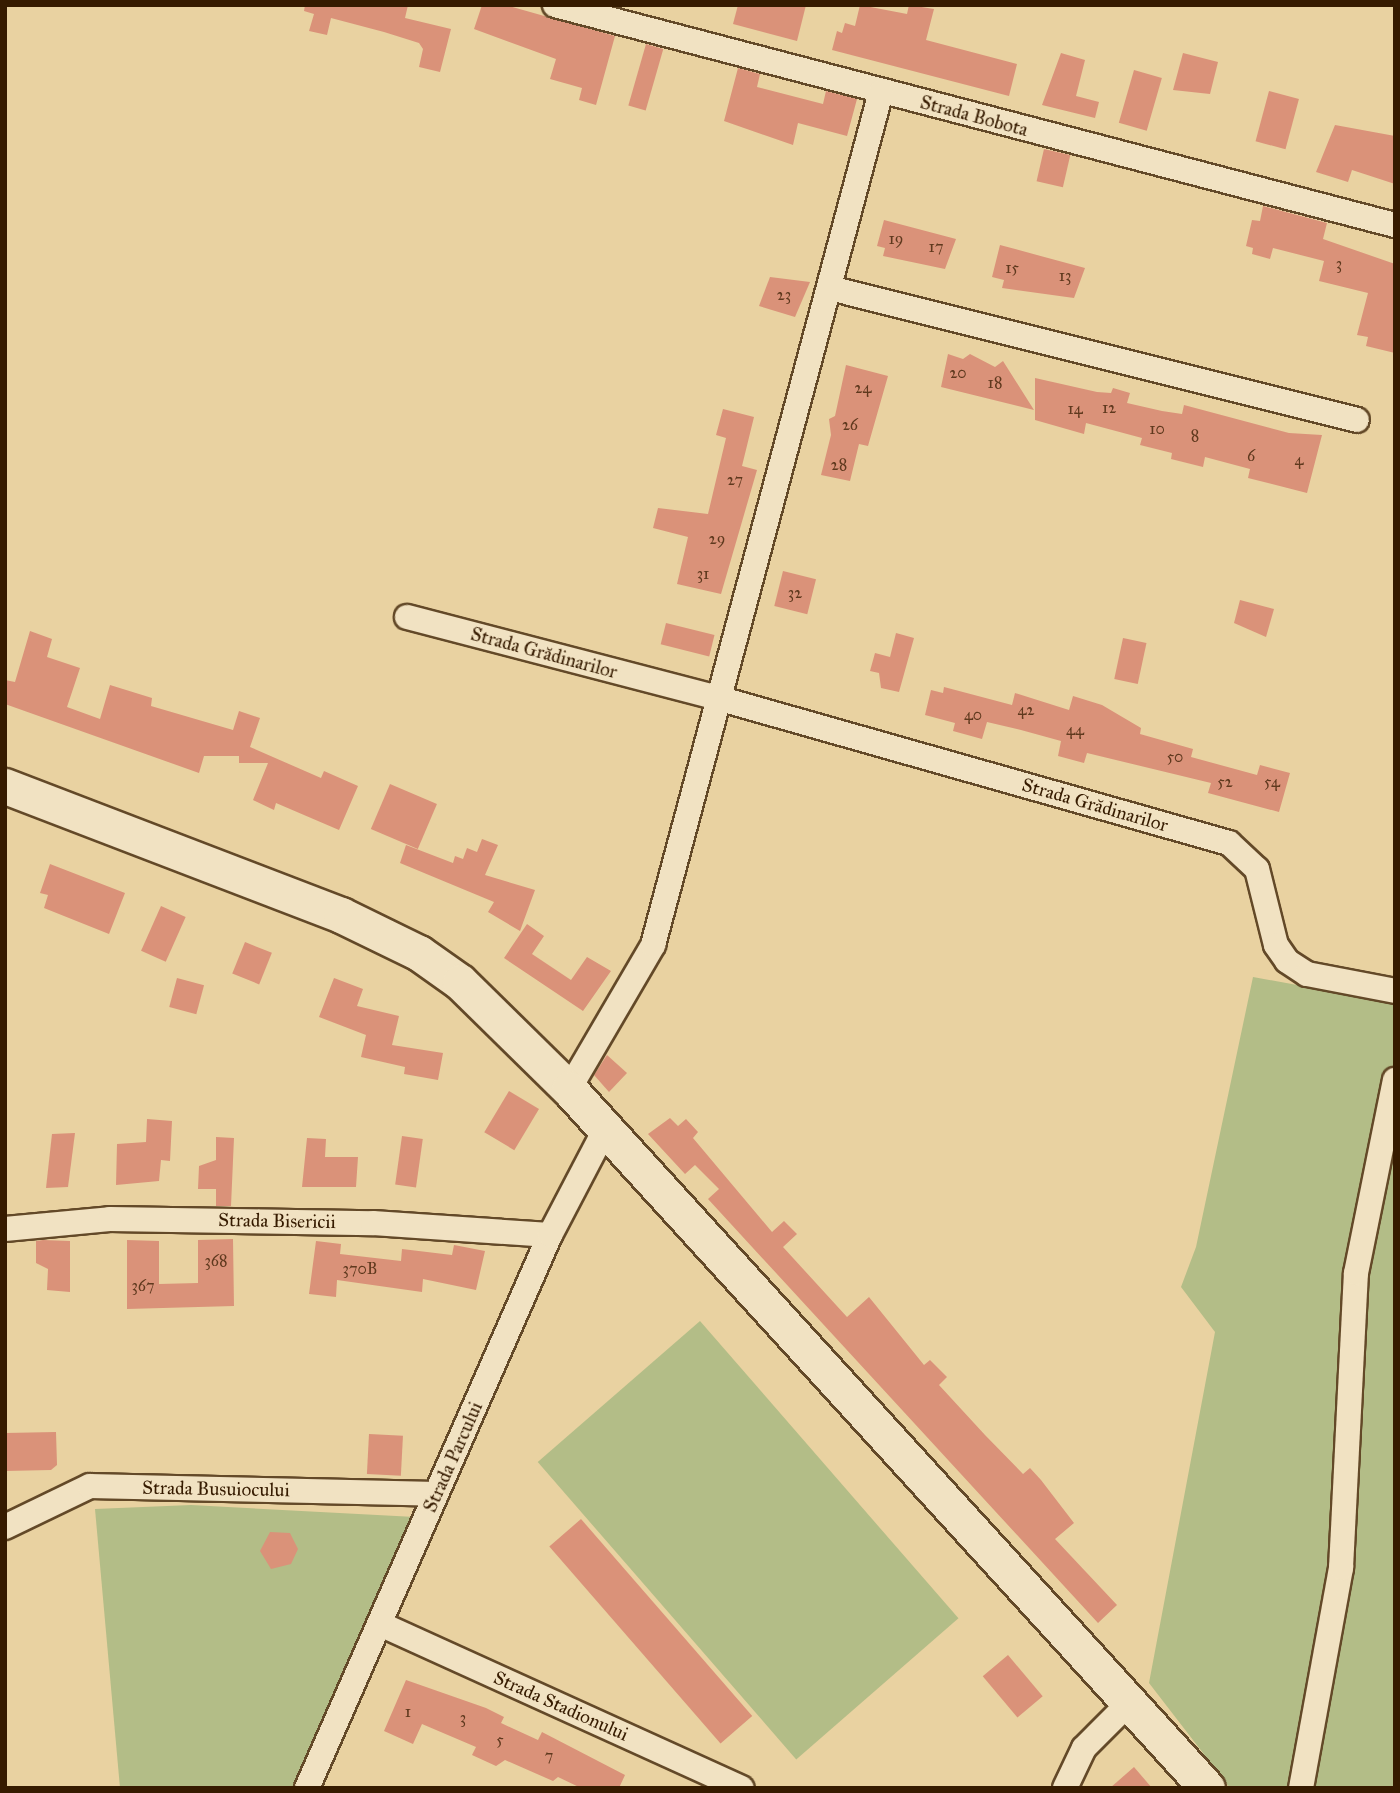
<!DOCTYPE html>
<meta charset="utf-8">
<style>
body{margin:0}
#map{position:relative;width:1400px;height:1793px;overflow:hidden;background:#e9d2a1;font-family:"IM FELL Great Primer",serif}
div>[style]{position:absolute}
.green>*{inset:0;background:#b3bd87;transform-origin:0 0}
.building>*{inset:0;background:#da9279;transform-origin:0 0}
.roads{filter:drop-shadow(2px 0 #634928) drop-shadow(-2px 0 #634928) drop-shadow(0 2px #634928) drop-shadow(0 -2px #634928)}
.street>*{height:24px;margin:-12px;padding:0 12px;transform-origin:12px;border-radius:12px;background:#f1e2c2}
.secondary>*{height:35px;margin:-17.5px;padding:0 17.5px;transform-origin:17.5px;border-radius:17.5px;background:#f1e2c2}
span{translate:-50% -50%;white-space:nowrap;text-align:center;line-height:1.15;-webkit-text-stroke:6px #f1e2c2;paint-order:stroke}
.number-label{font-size:16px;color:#5f391e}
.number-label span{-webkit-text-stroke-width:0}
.street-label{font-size:19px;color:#361b00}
.frame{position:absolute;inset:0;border:7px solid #361b00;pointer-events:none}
</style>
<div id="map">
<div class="green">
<i style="clip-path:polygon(1253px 977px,1395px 1003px,1395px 1788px,1230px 1788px,1149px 1683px,1215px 1332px,1181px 1287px,1196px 1247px)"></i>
<i style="left:700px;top:1321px;width:394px;height:215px;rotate:49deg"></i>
<i style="clip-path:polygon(191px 1505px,415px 1517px,293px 1788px,120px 1788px,95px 1509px)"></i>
</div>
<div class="building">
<i style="clip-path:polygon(305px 5px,408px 5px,405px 18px,451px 29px,440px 72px,419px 67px,423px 49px,419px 43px,384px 32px,331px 18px,327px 35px,309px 31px,314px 14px,304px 11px)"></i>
<i style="clip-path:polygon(482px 5px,505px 5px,615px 36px,596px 105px,579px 100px,582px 88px,550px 79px,556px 59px,474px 29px)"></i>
<i style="clip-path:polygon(738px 5px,806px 5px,797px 41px,733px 24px)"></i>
<i style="clip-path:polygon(860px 5px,907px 14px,909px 5px,934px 9px,926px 40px,1017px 64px,1009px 96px,832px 50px,837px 31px,842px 33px,845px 23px,855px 26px)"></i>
<i style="left:646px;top:44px;width:18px;height:64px;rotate:16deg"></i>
<i style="clip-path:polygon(1061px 53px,1085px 60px,1076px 96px,1099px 102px,1095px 118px,1042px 105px)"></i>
<i style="clip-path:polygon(1183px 53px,1218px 62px,1210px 94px,1173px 90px)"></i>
<i style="clip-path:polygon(738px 68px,760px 74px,757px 87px,823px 104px,826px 91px,857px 99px,847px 136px,798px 123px,793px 145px,724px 121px)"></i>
<i style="left:1134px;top:70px;width:29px;height:55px;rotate:16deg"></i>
<i style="left:1269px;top:91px;width:31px;height:52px;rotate:15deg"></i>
<i style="clip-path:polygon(1335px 125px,1395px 136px,1395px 184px,1352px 170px,1348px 182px,1316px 172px)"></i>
<i style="left:1044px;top:149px;width:27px;height:33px;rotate:13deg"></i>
<i style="clip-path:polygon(1263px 206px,1327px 223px,1323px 239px,1395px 264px,1395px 353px,1366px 346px,1368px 337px,1357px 335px,1368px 293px,1319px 281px,1324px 261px,1273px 248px,1270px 259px,1252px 254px,1253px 248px,1246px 246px,1252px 220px,1260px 221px)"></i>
<i style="clip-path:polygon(884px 220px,956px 239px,945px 269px,883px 256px,885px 248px,877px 246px)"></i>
<i style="clip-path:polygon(1000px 245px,1085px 268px,1074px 298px,1002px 288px,1004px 280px,992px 277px)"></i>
<i style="clip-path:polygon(770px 277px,810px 282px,795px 317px,759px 306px)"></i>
<i style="clip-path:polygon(948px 354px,963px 359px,970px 354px,995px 367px,1003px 361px,1034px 410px,941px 387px)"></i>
<i style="clip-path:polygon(846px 365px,888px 376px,868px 446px,859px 444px,850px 481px,821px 475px,831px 435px,829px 419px,835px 416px)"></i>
<i style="clip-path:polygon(1035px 378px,1097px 392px,1111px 393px,1113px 388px,1130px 393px,1127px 403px,1162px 411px,1182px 414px,1184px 405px,1289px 433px,1322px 435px,1307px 493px,1248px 478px,1250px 469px,1205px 457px,1203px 467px,1171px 459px,1172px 453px,1140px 445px,1142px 438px,1086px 423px,1084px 434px,1035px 420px)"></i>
<i style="clip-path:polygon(723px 409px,754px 417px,742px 466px,757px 470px,721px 594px,677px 584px,688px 537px,653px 528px,658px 508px,708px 514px,726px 438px,716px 435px)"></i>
<i style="left:783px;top:571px;width:34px;height:36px;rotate:14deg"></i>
<i style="clip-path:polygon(1240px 600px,1274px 609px,1266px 637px,1234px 623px)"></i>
<i style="left:666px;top:623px;width:50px;height:22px;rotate:14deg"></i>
<i style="clip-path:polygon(30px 631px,52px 639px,47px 657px,80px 668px,67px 707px,100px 719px,110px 685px,152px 698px,151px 706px,233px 730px,239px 711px,260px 718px,250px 747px,321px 778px,324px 771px,358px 786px,339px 830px,276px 803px,274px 810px,253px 800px,268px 763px,239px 763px,239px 756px,204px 756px,199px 773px,5px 704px,5px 680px,15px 682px)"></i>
<i style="clip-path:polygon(896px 633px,914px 638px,899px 692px,881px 688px,879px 673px,870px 671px,875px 653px,890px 657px)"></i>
<i style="left:1123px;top:638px;width:24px;height:42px;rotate:12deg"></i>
<i style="clip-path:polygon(944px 687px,1012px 705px,1015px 693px,1069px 710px,1073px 696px,1102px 705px,1141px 728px,1140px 734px,1193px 749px,1191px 757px,1257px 775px,1260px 765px,1290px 773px,1279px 812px,1208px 793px,1211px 783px,1087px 753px,1084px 763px,1058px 756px,1061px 741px,1021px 730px,987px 722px,982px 739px,953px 731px,955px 723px,925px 715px,931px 690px,943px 693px)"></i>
<i style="left:390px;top:784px;width:51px;height:49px;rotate:23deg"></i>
<i style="clip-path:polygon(482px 839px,498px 845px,485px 875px,535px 890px,520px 931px,488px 912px,494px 902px,400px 863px,406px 845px,453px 863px,455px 856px,463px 859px,467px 848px,477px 852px)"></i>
<i style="clip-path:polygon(50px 864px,125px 893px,109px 934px,44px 908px,48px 895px,40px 893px)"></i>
<i style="left:161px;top:906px;width:27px;height:49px;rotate:24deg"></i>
<i style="clip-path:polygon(527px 924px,544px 936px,532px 954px,571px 980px,587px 957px,611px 971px,583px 1011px,504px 958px)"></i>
<i style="left:245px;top:942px;width:29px;height:34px;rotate:22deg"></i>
<i style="left:177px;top:978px;width:28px;height:30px;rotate:15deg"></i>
<i style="clip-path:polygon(334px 978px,363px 989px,357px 1006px,399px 1016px,392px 1045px,443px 1053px,438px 1080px,404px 1074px,405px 1067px,361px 1057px,366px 1035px,319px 1017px)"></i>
<i style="clip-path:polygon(607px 1055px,627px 1073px,609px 1092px,594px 1075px)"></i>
<i style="left:509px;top:1091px;width:35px;height:48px;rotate:31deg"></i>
<i style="clip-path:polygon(670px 1118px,678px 1126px,686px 1119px,698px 1132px,693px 1138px,772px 1232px,784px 1221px,797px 1234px,783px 1247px,847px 1317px,869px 1297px,924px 1365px,930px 1360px,947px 1377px,939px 1385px,985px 1435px,1023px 1474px,1030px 1468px,1041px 1480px,1074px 1523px,1055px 1539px,1117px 1605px,1098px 1623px,708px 1199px,719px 1189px,695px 1165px,685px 1174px,648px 1134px)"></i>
<i style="clip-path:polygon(147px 1119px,172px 1121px,170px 1161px,161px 1160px,159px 1181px,116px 1185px,117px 1144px,146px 1142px)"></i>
<i style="clip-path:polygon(75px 1133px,68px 1187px,46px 1188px,52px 1134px)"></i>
<i style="left:402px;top:1136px;width:21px;height:49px;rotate:8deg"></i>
<i style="clip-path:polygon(216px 1137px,234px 1138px,231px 1206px,216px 1206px,216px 1189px,198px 1189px,199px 1166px,216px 1160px)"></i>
<i style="clip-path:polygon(307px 1138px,326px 1139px,325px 1157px,358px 1157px,356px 1187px,302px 1187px)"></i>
<i style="clip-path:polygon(233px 1239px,234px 1306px,127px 1309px,127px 1240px,159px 1241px,159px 1284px,198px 1283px,198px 1240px)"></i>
<i style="clip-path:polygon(43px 1240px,70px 1241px,70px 1292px,47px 1290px,48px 1269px,36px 1263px,36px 1241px)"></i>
<i style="clip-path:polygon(316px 1241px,341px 1244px,340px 1254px,401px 1261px,402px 1249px,452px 1255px,454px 1245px,485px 1251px,476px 1290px,423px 1279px,422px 1292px,337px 1280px,336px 1297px,309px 1294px)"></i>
<i style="clip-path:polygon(56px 1432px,57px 1465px,51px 1470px,5px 1471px,5px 1433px)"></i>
<i style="left:369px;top:1434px;width:34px;height:40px;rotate:3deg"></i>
<i style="left:581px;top:1519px;width:261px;height:42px;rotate:49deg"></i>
<i style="clip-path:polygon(270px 1532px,290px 1533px,298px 1549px,291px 1564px,271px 1569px,260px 1551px)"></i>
<i style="left:1008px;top:1655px;width:54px;height:33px;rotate:50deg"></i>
<i style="clip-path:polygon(406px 1680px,486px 1708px,504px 1717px,501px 1723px,538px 1740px,542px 1732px,625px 1775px,619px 1788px,581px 1788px,558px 1777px,553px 1781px,505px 1760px,496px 1766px,472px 1755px,476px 1747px,422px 1724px,413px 1744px,384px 1731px)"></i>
<i style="clip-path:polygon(1134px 1767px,1152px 1788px,1110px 1788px)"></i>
</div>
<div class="roads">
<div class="street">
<i style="left:555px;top:5px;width:868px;rotate:14.68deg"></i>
<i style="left:830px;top:288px;width:543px;rotate:14.06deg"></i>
<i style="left:407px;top:617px;width:325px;rotate:14.6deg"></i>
<i style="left:721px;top:699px;width:528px;rotate:15.83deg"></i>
<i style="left:1229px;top:843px;width:38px;rotate:43deg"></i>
<i style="left:1257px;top:869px;width:78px;rotate:76deg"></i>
<i style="left:1276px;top:945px;width:19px;rotate:55deg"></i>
<i style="left:1287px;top:961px;width:24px;rotate:33deg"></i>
<i style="left:1307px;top:974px;width:90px;rotate:10.9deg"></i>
<i style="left:569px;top:1089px;width:167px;rotate:-59.7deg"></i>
<i style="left:653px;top:945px;width:883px;rotate:-75.04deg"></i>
<i style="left:5px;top:1229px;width:105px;rotate:-5.4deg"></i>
<i style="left:110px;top:1219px;width:263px;rotate:0.9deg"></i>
<i style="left:373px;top:1223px;width:177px;rotate:3.9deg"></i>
<i style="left:5px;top:1527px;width:94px;rotate:-25.8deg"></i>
<i style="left:90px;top:1486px;width:346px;rotate:1.3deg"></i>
<i style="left:380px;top:1624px;width:397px;rotate:24.4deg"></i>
<i style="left:307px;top:1788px;width:604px;rotate:-66.28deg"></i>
<i style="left:550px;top:1235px;width:119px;rotate:-62.4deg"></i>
<i style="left:1065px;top:1788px;width:44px;rotate:-64.6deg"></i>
<i style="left:1084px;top:1748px;width:65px;rotate:-45deg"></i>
<i style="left:1301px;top:1788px;width:224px;rotate:-79.7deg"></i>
<i style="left:1341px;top:1568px;width:295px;rotate:-87.1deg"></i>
<i style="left:1356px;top:1273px;width:197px;rotate:-78.6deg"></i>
</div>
<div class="secondary">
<i style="left:5px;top:786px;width:360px;rotate:21deg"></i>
<i style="left:341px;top:915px;width:87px;rotate:26deg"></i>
<i style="left:419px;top:953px;width:50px;rotate:35.3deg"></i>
<i style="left:460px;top:982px;width:153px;rotate:44.5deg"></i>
<i style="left:569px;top:1089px;width:946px;rotate:47.61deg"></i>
</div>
</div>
<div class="number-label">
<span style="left:896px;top:239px">19</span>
<span style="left:936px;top:247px">17</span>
<span style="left:1339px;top:264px">3</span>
<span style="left:1012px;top:268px">15</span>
<span style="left:1065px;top:276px">13</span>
<span style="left:784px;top:295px">23</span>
<span style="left:958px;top:373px">20</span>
<span style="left:995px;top:383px">18</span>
<span style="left:863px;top:388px">24</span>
<span style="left:1109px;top:408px">12</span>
<span style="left:1075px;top:409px">14</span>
<span style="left:850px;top:425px">26</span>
<span style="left:1157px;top:429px">10</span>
<span style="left:1195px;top:436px">8</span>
<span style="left:1251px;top:456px">6</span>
<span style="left:1299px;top:460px">4</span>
<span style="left:839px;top:465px">28</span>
<span style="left:735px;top:480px">27</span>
<span style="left:717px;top:539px">29</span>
<span style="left:703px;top:574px">31</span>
<span style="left:795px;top:593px">32</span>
<span style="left:1026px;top:710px">42</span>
<span style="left:973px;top:715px">40</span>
<span style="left:1075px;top:730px">44</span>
<span style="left:1175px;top:757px">50</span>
<span style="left:1225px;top:782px">52</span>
<span style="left:1272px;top:782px">54</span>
<span style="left:216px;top:1261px">368</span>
<span style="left:360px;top:1269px">370B</span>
<span style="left:143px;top:1286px">367</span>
<span style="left:408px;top:1712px">1</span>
<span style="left:463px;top:1718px">3</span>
<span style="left:500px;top:1740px">5</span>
<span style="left:549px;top:1756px">7</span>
</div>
<div class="street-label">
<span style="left:974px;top:116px;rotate:15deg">Strada Bobota</span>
<span style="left:544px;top:653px;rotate:15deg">Strada Grădinarilor</span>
<span style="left:1095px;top:805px;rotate:16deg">Strada Grădinarilor</span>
<span style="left:277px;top:1221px;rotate:1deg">Strada Bisericii</span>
<span style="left:453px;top:1457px;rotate:-66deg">Strada Parcului</span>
<span style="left:216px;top:1489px;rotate:1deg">Strada Busuiocului</span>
<span style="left:561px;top:1706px;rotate:24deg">Strada Stadionului</span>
</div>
<div class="frame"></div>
</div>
